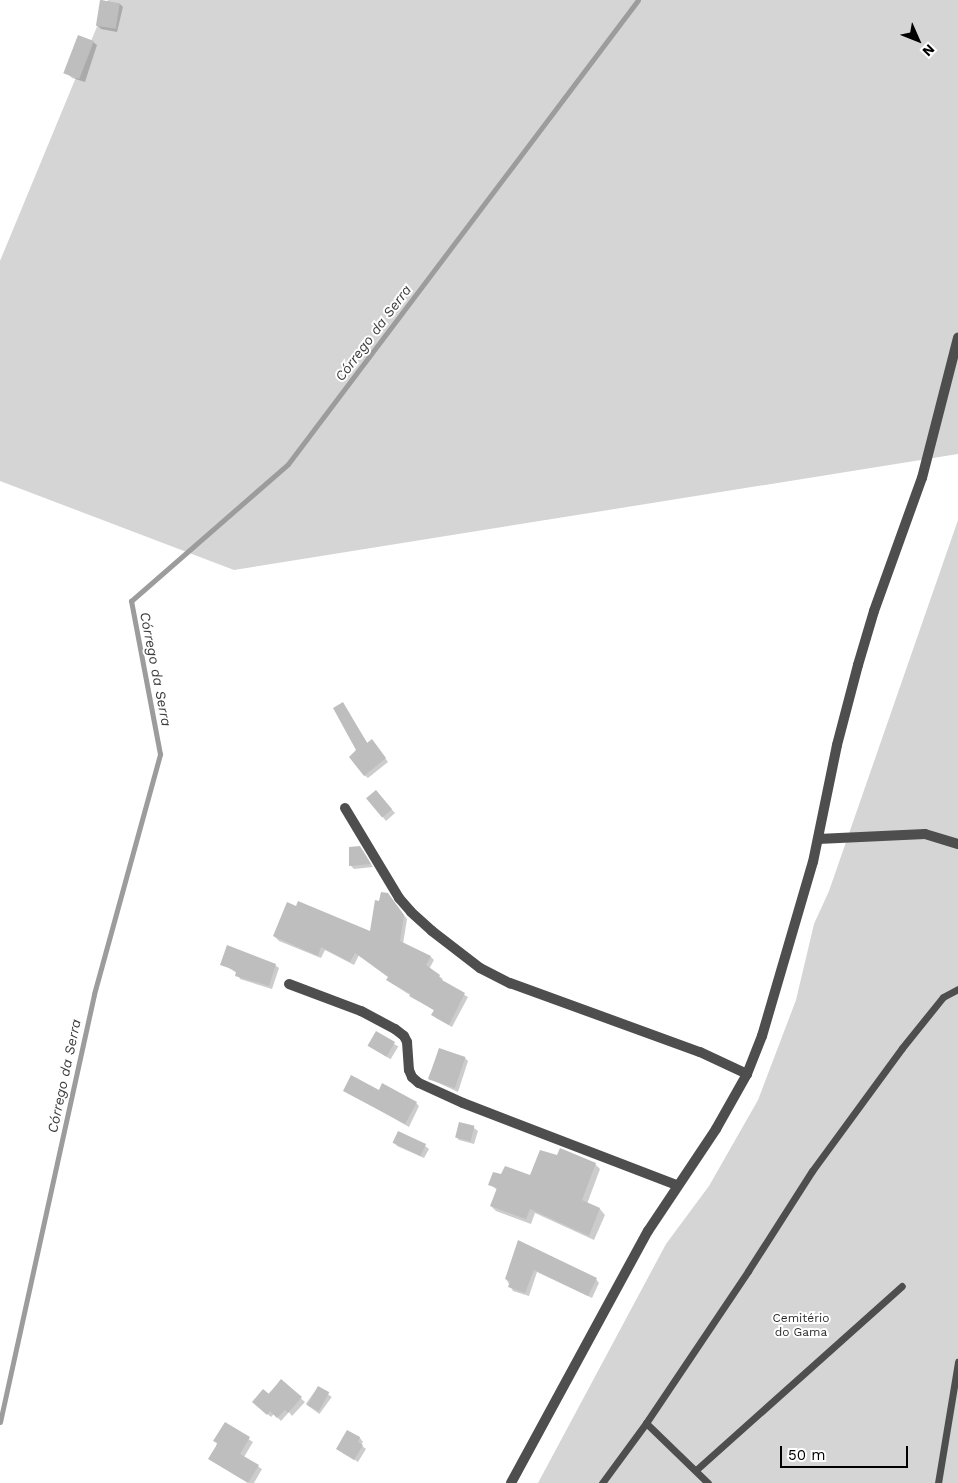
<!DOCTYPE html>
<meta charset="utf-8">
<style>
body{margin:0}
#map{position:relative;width:958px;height:1483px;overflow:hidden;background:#fff;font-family:"Work Sans",sans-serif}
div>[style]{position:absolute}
.green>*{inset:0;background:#d5d5d5}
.shadow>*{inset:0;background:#0003;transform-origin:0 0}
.stream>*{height:5px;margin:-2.5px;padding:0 2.5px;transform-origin:2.5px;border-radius:2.5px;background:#9c9c9c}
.building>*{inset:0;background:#bebebe;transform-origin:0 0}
.service>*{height:7px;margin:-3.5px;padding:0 3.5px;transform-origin:3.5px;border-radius:3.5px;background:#4e4e4e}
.minor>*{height:10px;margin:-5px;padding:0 5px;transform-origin:5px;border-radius:5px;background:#4e4e4e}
.tertiary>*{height:10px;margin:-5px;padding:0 5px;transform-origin:5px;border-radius:5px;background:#4e4e4e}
span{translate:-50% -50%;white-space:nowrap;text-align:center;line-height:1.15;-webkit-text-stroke:4px #fff;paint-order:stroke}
.park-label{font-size:12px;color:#2c2c2c}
.water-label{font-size:14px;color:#3d3d3d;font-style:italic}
.north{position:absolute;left:893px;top:15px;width:50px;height:50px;-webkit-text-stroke:4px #fff;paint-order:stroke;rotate:134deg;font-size:14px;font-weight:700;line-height:20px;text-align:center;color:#000}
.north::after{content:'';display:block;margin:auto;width:18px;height:22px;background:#000;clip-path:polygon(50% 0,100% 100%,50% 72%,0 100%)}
.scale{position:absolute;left:780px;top:1446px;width:128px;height:22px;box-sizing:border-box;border:2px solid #000;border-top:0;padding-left:6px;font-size:15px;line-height:18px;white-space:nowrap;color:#000;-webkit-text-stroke:4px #fff;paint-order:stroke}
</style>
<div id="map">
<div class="green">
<i style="clip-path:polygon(108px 0,958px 0,958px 454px,234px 570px,0 481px,0 261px)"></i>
<i style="clip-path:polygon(958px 520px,958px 1483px,538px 1483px,666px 1244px,709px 1186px,758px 1100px,796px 1000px,814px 924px,829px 891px)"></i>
</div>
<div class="shadow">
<i style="clip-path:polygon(101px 0,120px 4px,123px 7px,117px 32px,101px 29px,97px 25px)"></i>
<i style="clip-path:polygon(93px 42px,97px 45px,85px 82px,72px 78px,68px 74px)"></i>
<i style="clip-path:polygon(343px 704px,368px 744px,375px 744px,388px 762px,368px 778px,364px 775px)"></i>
<i style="clip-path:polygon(375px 792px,395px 813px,386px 821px,368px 798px)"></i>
<i style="clip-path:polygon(363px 851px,373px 867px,354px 869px,350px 865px)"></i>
<i style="clip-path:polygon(391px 898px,407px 919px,403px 944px,431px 957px,434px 960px,429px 969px,443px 979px,441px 981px,468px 997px,452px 1027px,436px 1018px,433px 1015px,435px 1011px,391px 983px,387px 980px,389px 977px,359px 955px,354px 965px,325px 950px,321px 958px,279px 941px,274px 936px,371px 932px,380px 902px)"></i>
<i style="clip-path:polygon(222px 964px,275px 965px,279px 968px,272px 989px,240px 979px,237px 973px)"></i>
<i style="left:376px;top:1033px;width:26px;height:15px;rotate:31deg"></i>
<i style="clip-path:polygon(440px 1050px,465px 1058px,468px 1061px,458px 1092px,428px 1078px)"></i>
<i style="clip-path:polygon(344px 1090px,379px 1091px,416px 1103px,419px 1106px,409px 1127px)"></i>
<i style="clip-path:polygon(474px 1128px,478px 1131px,474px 1144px,459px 1140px,456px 1137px)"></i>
<i style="clip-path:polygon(399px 1133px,425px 1146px,429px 1149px,424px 1158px,397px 1146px,394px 1142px)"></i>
<i style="clip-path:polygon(595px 1164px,600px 1169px,587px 1204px,600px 1209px,605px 1215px,594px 1240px,535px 1213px,531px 1224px,496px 1211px,491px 1206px,497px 1190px,490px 1184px,502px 1176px,531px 1177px)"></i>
<i style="clip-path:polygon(519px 1242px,596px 1279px,599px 1283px,592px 1298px,537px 1272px,529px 1296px,513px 1291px,506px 1279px)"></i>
<i style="clip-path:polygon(281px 1381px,305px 1402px,292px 1416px,289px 1412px,281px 1421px,274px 1414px,271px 1417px,257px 1405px)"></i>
<i style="left:318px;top:1387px;width:17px;height:21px;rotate:36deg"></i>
<i style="clip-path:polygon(225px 1424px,253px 1442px,244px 1457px,262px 1469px,254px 1483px,249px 1483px,210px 1459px,218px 1446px)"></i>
<i style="clip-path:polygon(347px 1431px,360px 1438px,363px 1442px,361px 1445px,366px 1449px,358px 1462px,337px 1449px)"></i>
</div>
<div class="stream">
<i style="left:0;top:1422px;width:438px;rotate:-77.6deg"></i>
<i style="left:94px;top:994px;width:249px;rotate:-74.6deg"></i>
<i style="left:160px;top:754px;width:156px;rotate:-100.7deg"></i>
<i style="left:131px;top:601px;width:208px;rotate:-41.1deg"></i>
<i style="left:288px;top:464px;width:581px;rotate:-52.97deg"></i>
</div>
<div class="building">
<i style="left:100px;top:0;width:20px;height:26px;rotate:9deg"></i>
<i style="left:78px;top:35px;width:17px;height:41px;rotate:21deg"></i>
<i style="clip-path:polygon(343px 702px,367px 743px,372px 739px,386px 758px,364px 776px,349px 757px,356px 750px,333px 708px)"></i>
<i style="left:376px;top:790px;width:25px;height:13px;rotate:50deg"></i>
<i style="clip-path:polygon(360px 846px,371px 864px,349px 866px,349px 847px)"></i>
<i style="clip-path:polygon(381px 892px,388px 893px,404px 915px,400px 941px,431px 956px,426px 965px,440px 975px,439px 977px,442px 980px,465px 993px,449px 1025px,431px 1015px,434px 1010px,409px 996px,411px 994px,386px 980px,388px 977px,355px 953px,350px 962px,321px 947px,318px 956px,273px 936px,287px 902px,296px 906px,298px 901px,370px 931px,375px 900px,379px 901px)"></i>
<i style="clip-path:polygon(227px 945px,276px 964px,269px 986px,235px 976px,236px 972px,232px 969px,220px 965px)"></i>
<i style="left:376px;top:1031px;width:22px;height:17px;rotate:30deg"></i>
<i style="left:439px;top:1048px;width:28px;height:33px;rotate:19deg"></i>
<i style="clip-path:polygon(351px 1075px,379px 1090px,382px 1083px,417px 1102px,405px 1124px,343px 1091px)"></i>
<i style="left:459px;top:1122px;width:16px;height:16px;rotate:14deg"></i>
<i style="left:398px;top:1131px;width:31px;height:13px;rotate:25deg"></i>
<i style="clip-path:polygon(560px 1148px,596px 1163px,582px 1200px,600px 1208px,589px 1236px,530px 1209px,526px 1219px,490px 1206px,497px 1188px,488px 1185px,493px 1172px,501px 1174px,505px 1166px,530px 1175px,540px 1150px,557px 1155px)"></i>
<i style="clip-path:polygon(518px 1240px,597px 1278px,588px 1296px,534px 1270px,525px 1293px,508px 1287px,510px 1281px,505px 1279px)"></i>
<i style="clip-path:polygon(281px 1379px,302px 1397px,288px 1413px,285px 1410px,277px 1418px,270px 1411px,267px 1415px,252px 1402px,263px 1389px,269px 1394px)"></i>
<i style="left:318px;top:1386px;width:13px;height:22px;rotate:29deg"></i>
<i style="clip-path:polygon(225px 1422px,250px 1437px,240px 1454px,259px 1465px,248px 1483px,208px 1459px,216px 1446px,217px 1443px,213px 1441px)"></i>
<i style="clip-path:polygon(347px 1430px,360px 1437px,358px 1442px,363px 1445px,354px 1460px,336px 1449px)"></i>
</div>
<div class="service">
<i style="left:646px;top:1423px;width:86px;rotate:44.1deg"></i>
<i style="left:696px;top:1470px;width:276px;rotate:-41.8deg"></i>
<i style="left:602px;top:1483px;width:74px;rotate:-53.7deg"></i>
<i style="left:646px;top:1423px;width:183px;rotate:-56.1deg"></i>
<i style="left:748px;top:1271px;width:119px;rotate:-57.4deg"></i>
<i style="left:812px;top:1171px;width:152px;rotate:-53.8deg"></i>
<i style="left:902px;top:1048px;width:65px;rotate:-51.2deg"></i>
<i style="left:943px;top:997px;width:17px;rotate:-28deg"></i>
<i style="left:938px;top:1483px;width:123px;rotate:-80.6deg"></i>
</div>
<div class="minor">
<i style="left:345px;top:808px;width:105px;rotate:59deg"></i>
<i style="left:399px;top:898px;width:18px;rotate:49deg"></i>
<i style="left:411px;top:912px;width:28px;rotate:42deg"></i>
<i style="left:432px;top:931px;width:61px;rotate:37.6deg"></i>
<i style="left:480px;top:968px;width:34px;rotate:27deg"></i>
<i style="left:510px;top:983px;width:202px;rotate:20deg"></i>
<i style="left:700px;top:1052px;width:52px;rotate:25.1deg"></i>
<i style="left:818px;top:839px;width:107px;rotate:-2.7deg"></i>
<i style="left:925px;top:834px;width:34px;rotate:17deg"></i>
<i style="left:289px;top:984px;width:77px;rotate:20.6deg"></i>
<i style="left:361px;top:1011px;width:38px;rotate:28deg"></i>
<i style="left:395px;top:1029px;width:11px;rotate:38deg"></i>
<i style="left:404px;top:1036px;width:7px;rotate:63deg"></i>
<i style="left:407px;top:1042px;width:28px;rotate:86deg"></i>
<i style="left:409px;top:1070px;width:8px;rotate:67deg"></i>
<i style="left:412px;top:1077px;width:9px;rotate:41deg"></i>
<i style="left:419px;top:1083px;width:48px;rotate:24.4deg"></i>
<i style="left:463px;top:1103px;width:229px;rotate:21deg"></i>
</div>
<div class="tertiary">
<i style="left:511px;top:1483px;width:287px;rotate:-61.5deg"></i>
<i style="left:648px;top:1231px;width:123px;rotate:-56.3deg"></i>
<i style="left:716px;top:1129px;width:63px;rotate:-60.6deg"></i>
<i style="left:747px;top:1074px;width:41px;rotate:-68.5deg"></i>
<i style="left:762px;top:1036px;width:181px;rotate:-73.7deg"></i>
<i style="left:813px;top:862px;width:119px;rotate:-78.4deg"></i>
<i style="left:837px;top:745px;width:83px;rotate:-75.3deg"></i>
<i style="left:858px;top:665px;width:56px;rotate:-73.5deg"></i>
<i style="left:874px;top:611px;width:141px;rotate:-70.2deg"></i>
<i style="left:922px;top:478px;width:145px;rotate:-75.6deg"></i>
</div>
<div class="park-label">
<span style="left:801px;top:1326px">Cemitério<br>do Gama</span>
</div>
<div class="water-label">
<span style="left:373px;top:333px;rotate:-53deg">Córrego da Serra</span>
<span style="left:156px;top:669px;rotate:79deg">Córrego da Serra</span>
<span style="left:64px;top:1076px;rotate:-78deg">Córrego da Serra</span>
</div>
<div class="north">N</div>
<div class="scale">50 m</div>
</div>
